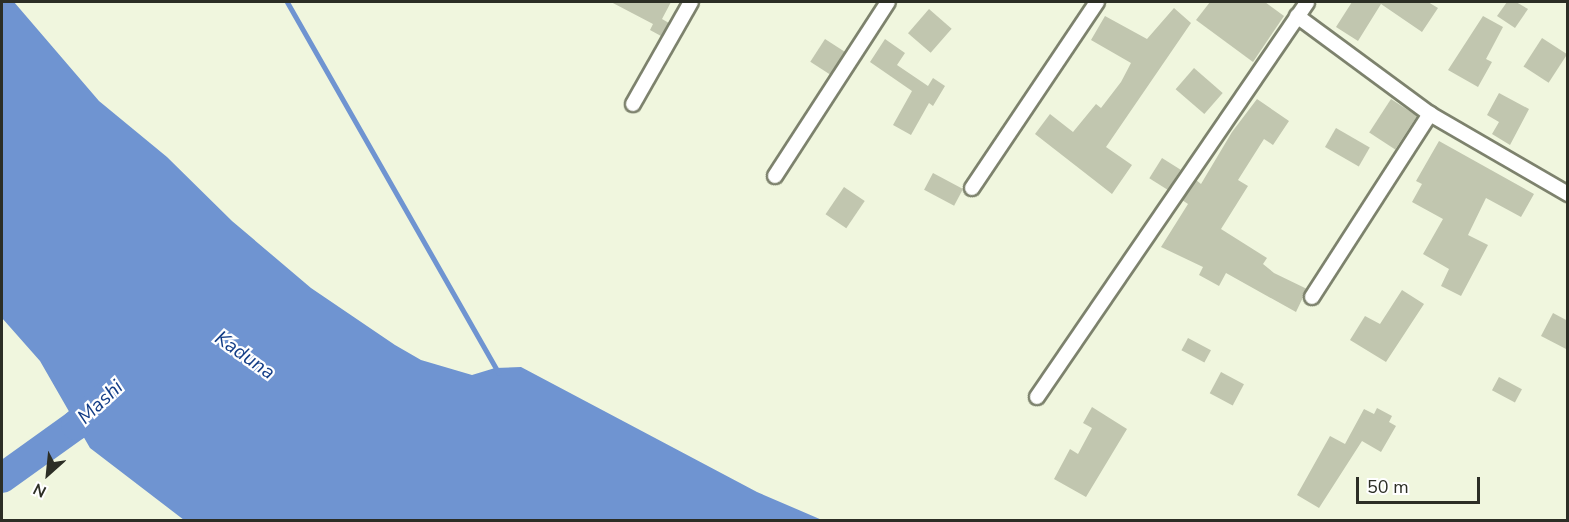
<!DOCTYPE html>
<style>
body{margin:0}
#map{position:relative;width:1569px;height:522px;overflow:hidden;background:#f0f6de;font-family:"Nunito Sans",sans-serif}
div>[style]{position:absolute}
.water>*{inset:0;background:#6f94d1}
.stream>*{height:5px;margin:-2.5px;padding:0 2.5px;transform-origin:2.5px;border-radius:2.5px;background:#6f94d1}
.river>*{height:30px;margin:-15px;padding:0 15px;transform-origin:15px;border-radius:15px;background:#6f94d1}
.building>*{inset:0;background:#c1c6af;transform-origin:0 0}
.roads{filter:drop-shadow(2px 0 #7d826d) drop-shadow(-2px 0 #7d826d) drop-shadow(0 2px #7d826d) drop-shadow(0 -2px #7d826d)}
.minor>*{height:14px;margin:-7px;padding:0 7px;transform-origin:7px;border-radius:7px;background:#fff}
span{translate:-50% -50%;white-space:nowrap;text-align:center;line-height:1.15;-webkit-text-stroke:4.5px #fff;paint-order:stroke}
.water-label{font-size:20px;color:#133d86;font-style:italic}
.frame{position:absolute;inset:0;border:3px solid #2c2e25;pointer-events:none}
.north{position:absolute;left:18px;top:444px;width:60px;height:60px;-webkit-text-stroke:4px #fff;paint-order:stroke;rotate:207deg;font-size:16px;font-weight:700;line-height:24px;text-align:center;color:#2c2e25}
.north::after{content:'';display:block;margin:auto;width:21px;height:27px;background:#2c2e25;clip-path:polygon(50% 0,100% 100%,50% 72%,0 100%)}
.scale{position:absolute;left:1356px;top:477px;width:124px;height:27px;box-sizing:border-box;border:3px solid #2c2e25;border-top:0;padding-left:8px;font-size:18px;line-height:21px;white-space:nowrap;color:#2c2e25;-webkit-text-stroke:4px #fff;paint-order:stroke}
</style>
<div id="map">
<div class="water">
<i style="clip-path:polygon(2px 2px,14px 2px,99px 101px,167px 157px,232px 221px,311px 288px,395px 345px,421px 360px,472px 375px,495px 368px,521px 367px,757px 492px,822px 520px,184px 520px,90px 448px,40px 361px,2px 318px)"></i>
</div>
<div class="stream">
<i style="left:287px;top:2px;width:427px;rotate:60.3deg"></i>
</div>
<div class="river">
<i style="left:2px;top:478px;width:91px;rotate:-35.6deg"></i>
<i style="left:76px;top:425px;width:41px;rotate:-43deg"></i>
</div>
<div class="building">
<i style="clip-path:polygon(611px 2px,671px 2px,662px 19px,669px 23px,661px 36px,650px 30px,653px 24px)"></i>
<i style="clip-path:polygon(1210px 2px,1265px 2px,1284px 16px,1253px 62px,1196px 20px)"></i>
<i style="clip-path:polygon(1352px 2px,1428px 2px,1438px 8px,1422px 32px,1381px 4px,1358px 41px,1336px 27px)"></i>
<i style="clip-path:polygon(1507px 2px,1516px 2px,1528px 9px,1515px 28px,1497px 16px)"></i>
<i style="clip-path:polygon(1174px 8px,1191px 23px,1106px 147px,1132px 165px,1112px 194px,1035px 134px,1050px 114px,1073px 132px,1096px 104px,1101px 108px,1121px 82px,1131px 63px,1091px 40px,1105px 16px,1147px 39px)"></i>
<i style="left:929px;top:9px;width:30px;height:32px;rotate:41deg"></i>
<i style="clip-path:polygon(1483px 16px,1503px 27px,1486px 59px,1492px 62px,1478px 87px,1448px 70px)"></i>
<i style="left:1542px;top:38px;width:30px;height:34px;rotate:33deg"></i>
<i style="left:825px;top:39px;width:24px;height:27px;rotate:33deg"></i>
<i style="clip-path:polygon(885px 39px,905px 53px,897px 65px,928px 86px,933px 78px,945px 86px,933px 106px,929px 103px,911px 135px,893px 125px,912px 91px,870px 62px)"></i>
<i style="left:1194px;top:68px;width:38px;height:28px;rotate:41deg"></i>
<i style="clip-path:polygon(1499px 93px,1529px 109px,1510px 145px,1492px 134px,1499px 122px,1487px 115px)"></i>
<i style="clip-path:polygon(1257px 99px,1289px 121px,1273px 145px,1264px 139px,1238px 180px,1248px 186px,1221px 229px,1267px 258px,1263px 264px,1274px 273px,1307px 289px,1296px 312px,1226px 273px,1219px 286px,1199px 275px,1203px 267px,1161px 247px,1188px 204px,1182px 200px,1196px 180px,1201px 184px,1232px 132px)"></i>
<i style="left:1391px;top:99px;width:31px;height:40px;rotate:33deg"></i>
<i style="left:1336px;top:128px;width:39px;height:22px;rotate:30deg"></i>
<i style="clip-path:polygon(1439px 141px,1534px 194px,1521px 217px,1486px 198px,1468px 235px,1488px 245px,1461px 296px,1441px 286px,1449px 269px,1423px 254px,1443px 219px,1412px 202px,1422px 184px,1416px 181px)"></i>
<i style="left:1162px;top:158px;width:22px;height:24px;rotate:32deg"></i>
<i style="left:933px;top:173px;width:34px;height:19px;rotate:28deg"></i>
<i style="left:844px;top:187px;width:25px;height:33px;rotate:34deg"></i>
<i style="clip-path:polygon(1402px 290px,1424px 304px,1386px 362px,1350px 340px,1365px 316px,1380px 324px)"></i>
<i style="clip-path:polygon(1553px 313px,1568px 321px,1568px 350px,1541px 336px)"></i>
<i style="left:1188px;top:338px;width:26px;height:14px;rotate:28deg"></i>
<i style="left:1221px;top:372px;width:26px;height:24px;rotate:28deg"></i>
<i style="left:1499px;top:377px;width:26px;height:15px;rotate:28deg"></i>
<i style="clip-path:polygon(1092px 407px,1127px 429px,1086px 497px,1054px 479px,1070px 449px,1078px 454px,1092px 428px,1083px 423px)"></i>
<i style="clip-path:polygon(1377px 408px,1392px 416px,1389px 422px,1396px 426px,1381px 452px,1362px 441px,1319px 508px,1297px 495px,1330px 436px,1345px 444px,1364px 409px,1374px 414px)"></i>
</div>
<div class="roads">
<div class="minor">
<i style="left:1297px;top:16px;width:165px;rotate:36.4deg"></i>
<i style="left:1430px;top:114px;width:160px;rotate:30.1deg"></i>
<i style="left:633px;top:104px;width:117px;rotate:-60.4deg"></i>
<i style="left:775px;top:176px;width:207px;rotate:-57deg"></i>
<i style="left:972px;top:188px;width:224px;rotate:-56.1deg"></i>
<i style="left:1312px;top:297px;width:218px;rotate:-57.2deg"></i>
<i style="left:1037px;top:397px;width:478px;rotate:-55.6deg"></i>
</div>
</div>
<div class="water-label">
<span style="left:245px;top:355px;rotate:35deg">Kaduna</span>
<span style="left:100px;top:402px;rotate:-43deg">Mashi</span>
</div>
<div class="frame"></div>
<div class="north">N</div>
<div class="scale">50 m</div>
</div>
